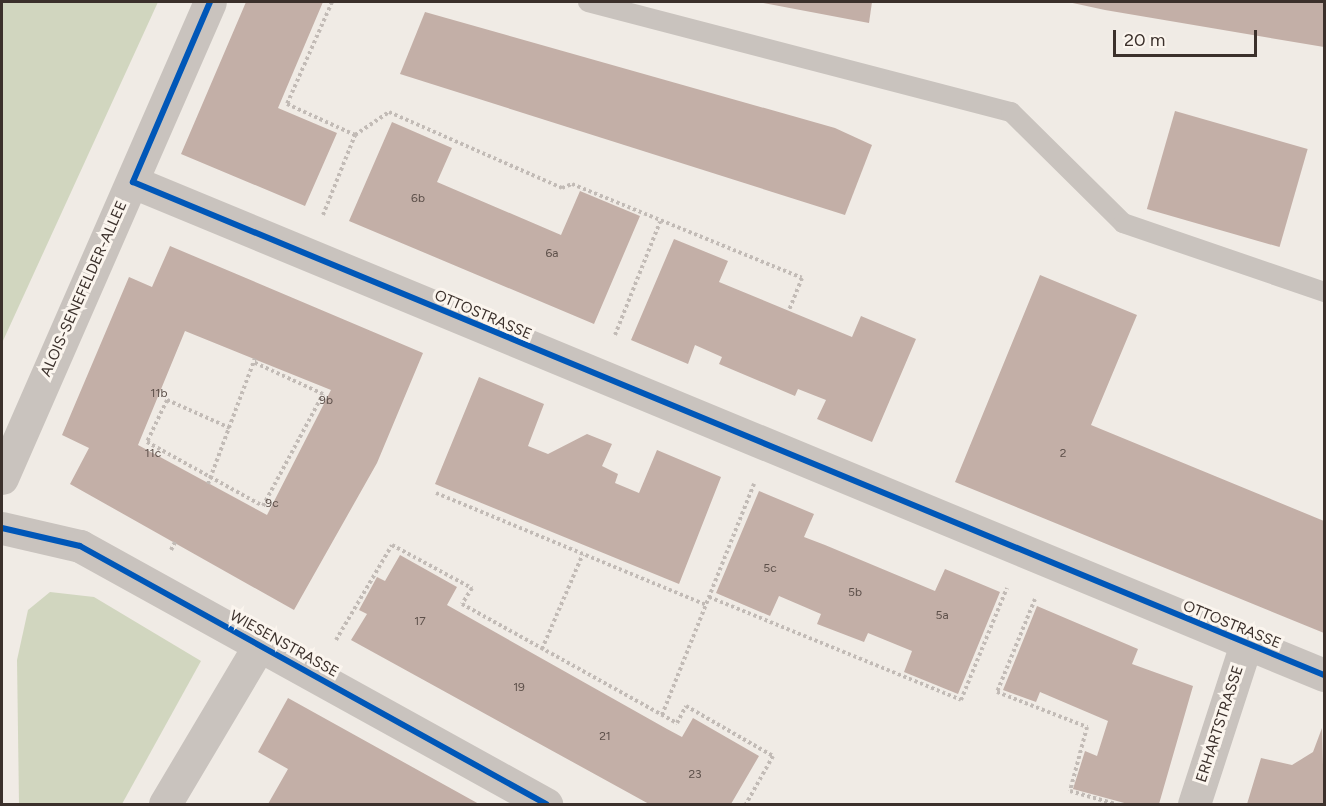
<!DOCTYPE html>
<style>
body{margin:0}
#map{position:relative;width:1326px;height:806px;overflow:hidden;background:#f0ebe5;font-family:Figtree,sans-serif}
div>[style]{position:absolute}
.green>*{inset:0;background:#d1d6bf}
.building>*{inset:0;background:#c3afa7;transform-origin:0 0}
.path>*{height:4px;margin-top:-2px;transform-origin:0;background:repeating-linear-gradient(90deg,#c2bbb6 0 3px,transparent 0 6px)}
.lane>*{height:20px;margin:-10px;padding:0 10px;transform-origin:10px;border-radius:10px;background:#c9c3be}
.street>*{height:33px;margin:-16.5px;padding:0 16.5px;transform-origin:16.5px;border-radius:16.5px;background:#c9c3be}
.cycleway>*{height:6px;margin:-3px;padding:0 3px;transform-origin:3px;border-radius:3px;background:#0057b8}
span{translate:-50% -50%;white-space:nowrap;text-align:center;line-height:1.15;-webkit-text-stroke:6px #fbf5ee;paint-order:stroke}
.number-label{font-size:12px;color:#5d504a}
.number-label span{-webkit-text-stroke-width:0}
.street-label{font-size:15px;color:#3b302b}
.frame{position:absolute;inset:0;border:3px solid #3b302b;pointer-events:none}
.scale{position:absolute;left:1113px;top:30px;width:144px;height:27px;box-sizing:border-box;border:3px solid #3b302b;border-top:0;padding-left:8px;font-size:18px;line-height:21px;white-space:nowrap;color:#3b302b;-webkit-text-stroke:4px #fbf5ee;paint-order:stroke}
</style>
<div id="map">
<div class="green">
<i style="clip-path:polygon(2px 2px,158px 2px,2px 343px)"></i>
<i style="clip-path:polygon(50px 592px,94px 597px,201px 661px,122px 804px,19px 804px,17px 660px,28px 610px)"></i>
</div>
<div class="building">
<i style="clip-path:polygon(246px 2px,323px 2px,278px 108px,337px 133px,305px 206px,181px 154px)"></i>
<i style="clip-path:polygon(758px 2px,872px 2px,869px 23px)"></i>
<i style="clip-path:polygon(1068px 2px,1324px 2px,1324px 47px,1105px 10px)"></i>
<i style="clip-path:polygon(425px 12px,835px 128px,872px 145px,845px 215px,400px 74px)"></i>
<i style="left:1175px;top:111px;width:138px;height:102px;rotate:16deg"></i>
<i style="clip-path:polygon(392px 122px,452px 148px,437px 182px,561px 235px,580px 191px,640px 216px,594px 324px,349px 221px)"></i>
<i style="clip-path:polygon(674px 239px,728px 261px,719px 282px,852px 337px,861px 316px,916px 339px,872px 442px,817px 419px,826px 400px,798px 389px,795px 396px,719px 364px,722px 357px,695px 345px,688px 364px,631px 340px)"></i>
<i style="clip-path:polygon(evenodd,170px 246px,423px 353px,377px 463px,294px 610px,70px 484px,89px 448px,62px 435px,129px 277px,152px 287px,170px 246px,185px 331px,331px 390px,267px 515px,138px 445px,185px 331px)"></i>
<i style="clip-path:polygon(1040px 275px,1137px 315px,1091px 425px,1324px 521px,1324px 633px,955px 482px)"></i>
<i style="clip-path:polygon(479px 377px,544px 404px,528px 446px,548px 454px,587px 434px,612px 444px,602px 466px,618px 474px,615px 483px,639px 493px,657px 450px,721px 477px,679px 584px,435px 484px)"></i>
<i style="clip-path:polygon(759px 491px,814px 514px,804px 537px,825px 545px,935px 591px,945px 569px,1000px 592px,958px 694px,904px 672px,912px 651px,868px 633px,864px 642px,817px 624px,821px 614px,779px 596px,770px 616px,716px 593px)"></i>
<i style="clip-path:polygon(400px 555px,457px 587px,447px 605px,667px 729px,682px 737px,693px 718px,759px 756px,731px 804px,649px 804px,351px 640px,367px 614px,359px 610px,377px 577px,385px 581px)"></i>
<i style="clip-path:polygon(1037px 606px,1138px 649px,1132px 664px,1193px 686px,1159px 804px,1128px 804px,1073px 789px,1085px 751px,1097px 756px,1108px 721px,1040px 692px,1036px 702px,1003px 690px)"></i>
<i style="clip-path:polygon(288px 698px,479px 804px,268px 804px,288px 769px,258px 752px)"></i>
<i style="clip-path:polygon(1322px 728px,1324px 803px,1247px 804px,1261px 758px,1292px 765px,1313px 752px)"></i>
</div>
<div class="path">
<i style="left:332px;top:2px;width:111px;rotate:113.8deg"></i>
<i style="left:287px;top:104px;width:75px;rotate:24.5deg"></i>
<i style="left:355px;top:135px;width:41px;rotate:-34.1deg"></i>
<i style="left:389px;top:112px;width:189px;rotate:23.7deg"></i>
<i style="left:562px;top:188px;width:11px;rotate:-22deg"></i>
<i style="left:572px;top:184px;width:248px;rotate:22.2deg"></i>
<i style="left:802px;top:278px;width:35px;rotate:112deg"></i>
<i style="left:323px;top:215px;width:86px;rotate:-68.2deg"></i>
<i style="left:615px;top:335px;width:122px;rotate:-68.3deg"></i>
<i style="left:230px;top:428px;width:69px;rotate:-156deg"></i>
<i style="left:167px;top:400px;width:47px;rotate:115.5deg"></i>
<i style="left:147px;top:442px;width:132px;rotate:28.9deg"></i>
<i style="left:263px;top:506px;width:127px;rotate:-61.8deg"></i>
<i style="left:323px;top:394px;width:77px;rotate:-155.4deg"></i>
<i style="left:208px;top:484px;width:134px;rotate:-69.5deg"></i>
<i style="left:436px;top:493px;width:292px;rotate:22.5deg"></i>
<i style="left:171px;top:550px;width:9px;rotate:-63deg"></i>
<i style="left:709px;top:597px;width:272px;rotate:22.2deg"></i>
<i style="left:961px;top:700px;width:121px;rotate:-67.7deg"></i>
<i style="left:1035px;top:599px;width:100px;rotate:112.2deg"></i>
<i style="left:997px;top:692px;width:97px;rotate:21.3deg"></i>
<i style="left:1087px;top:727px;width:66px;rotate:104.9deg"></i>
<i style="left:1070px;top:791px;width:47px;rotate:16.1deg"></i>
<i style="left:336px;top:640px;width:110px;rotate:-59.5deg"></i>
<i style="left:392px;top:545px;width:91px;rotate:28.3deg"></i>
<i style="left:472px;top:588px;width:19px;rotate:122deg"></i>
<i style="left:462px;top:604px;width:246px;rotate:29deg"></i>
<i style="left:677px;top:723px;width:19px;rotate:-62deg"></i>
<i style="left:686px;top:706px;width:100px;rotate:29.9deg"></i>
<i style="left:773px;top:756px;width:55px;rotate:119.4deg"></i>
<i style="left:542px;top:649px;width:103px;rotate:-66.7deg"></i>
<i style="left:662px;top:715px;width:249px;rotate:-68.3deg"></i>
</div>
<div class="lane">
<i style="left:588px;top:2px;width:437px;rotate:14.6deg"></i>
<i style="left:1011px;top:112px;width:158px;rotate:44.7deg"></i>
<i style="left:1123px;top:223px;width:213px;rotate:18.9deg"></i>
</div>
<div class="street">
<i style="left:133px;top:182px;width:1289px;rotate:22.49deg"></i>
<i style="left:2px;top:478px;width:519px;rotate:-66.4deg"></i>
<i style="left:2px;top:528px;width:80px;rotate:13deg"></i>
<i style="left:80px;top:546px;width:533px;rotate:28.97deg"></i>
<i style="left:165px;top:804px;width:186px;rotate:-59.3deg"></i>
<i style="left:1194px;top:804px;width:168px;rotate:-72deg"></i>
</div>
<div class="cycleway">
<i style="left:210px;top:2px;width:196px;rotate:113.2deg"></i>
<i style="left:133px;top:182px;width:1289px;rotate:22.49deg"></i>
<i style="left:2px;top:528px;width:80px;rotate:13deg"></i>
<i style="left:80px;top:546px;width:533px;rotate:28.97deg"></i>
</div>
<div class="number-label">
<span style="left:418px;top:199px">6b</span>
<span style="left:552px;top:254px">6a</span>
<span style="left:159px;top:394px">11b</span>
<span style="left:326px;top:401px">9b</span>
<span style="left:153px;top:454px">11c</span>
<span style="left:1063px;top:454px">2</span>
<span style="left:272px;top:504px">9c</span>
<span style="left:770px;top:569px">5c</span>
<span style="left:855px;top:593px">5b</span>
<span style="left:942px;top:616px">5a</span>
<span style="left:420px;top:622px">17</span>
<span style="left:519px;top:688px">19</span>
<span style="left:605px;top:737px">21</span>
<span style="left:695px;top:775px">23</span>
</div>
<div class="street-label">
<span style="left:84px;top:289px;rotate:-66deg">ALOIS-SENEFELDER-ALLEE</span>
<span style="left:483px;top:315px;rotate:23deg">OTTOSTRASSE</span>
<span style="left:1232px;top:625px;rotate:22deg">OTTOSTRASSE</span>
<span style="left:284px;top:644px;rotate:29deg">WIESENSTRASSE</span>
<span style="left:1220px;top:724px;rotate:-72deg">ERHARTSTRASSE</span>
</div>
<div class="frame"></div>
<div class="scale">20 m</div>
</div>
